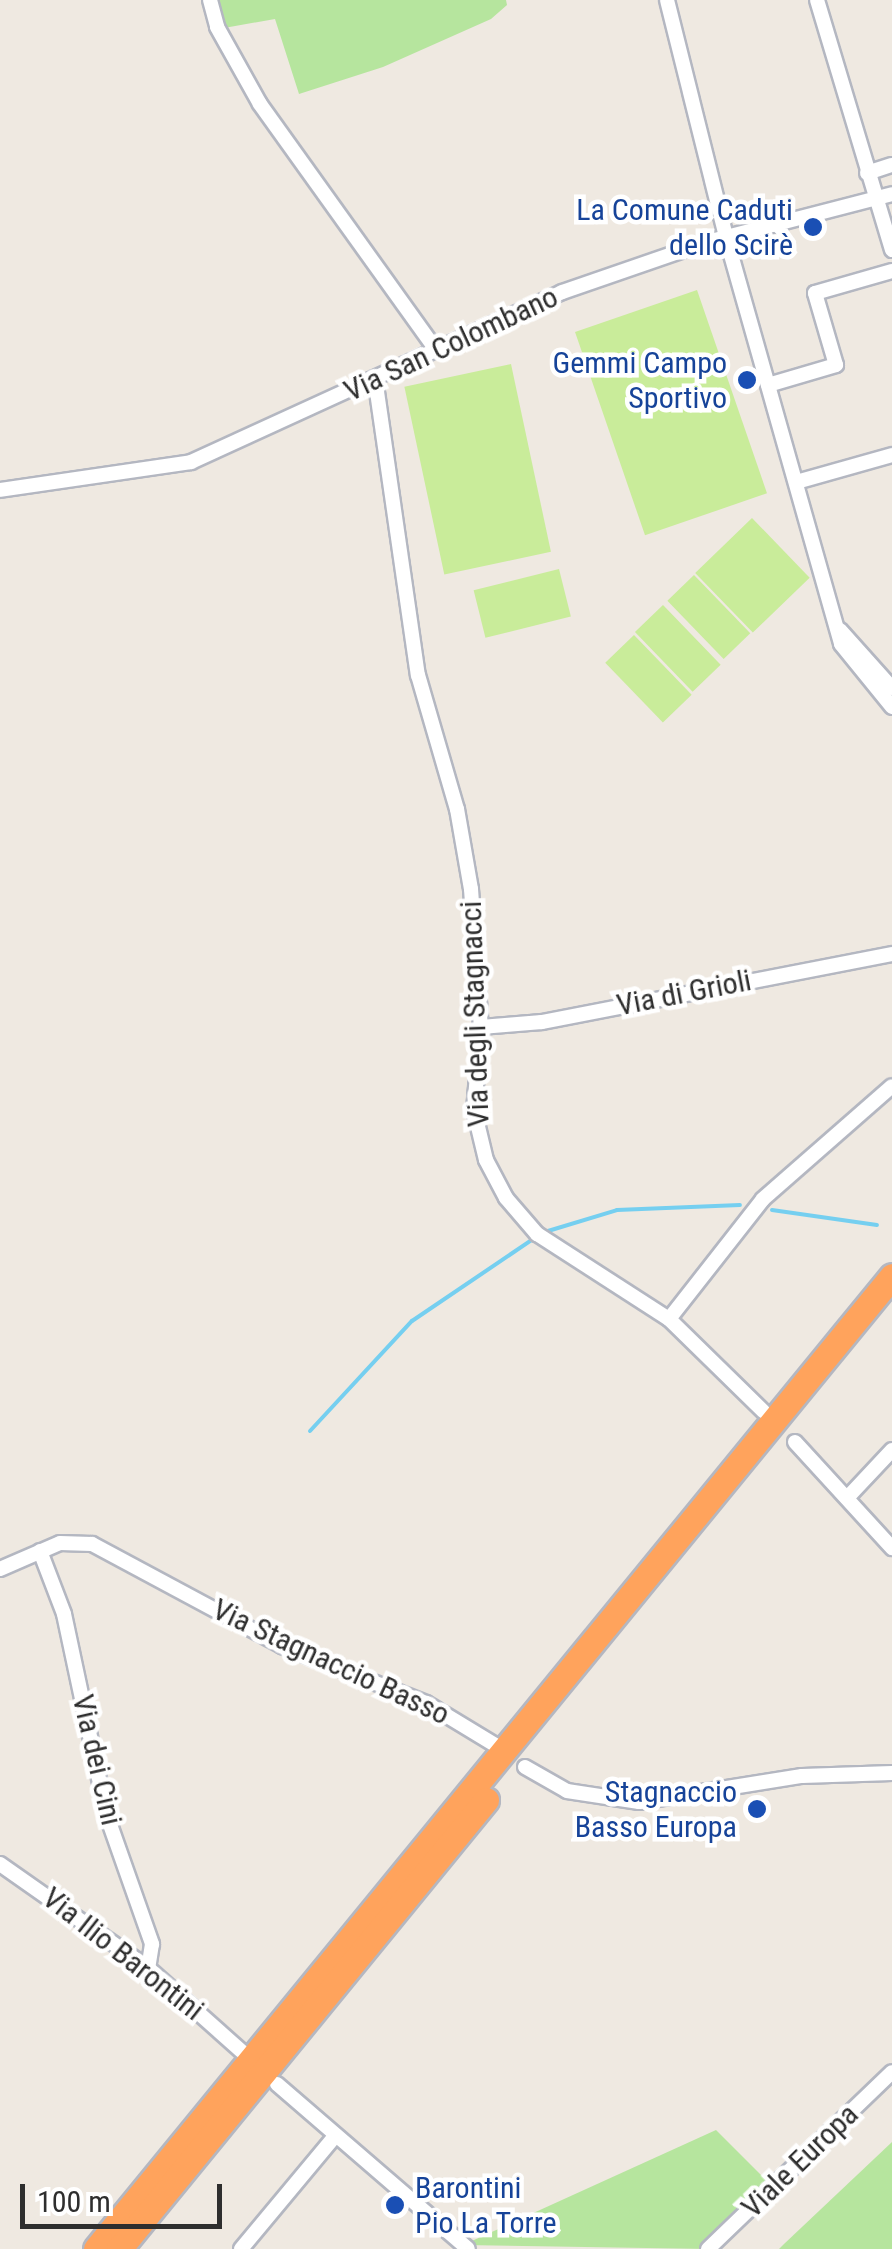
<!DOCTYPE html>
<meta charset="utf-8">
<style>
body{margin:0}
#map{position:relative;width:892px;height:2249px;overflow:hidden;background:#efe9e1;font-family:"Roboto Condensed",sans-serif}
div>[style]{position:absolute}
.green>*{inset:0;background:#b6e59e}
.pitch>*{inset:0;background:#c9ec9a;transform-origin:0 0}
.stream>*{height:4px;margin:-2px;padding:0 2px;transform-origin:2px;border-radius:2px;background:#75cff0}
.roads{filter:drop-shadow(2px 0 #b4b7c1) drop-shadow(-2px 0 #b4b7c1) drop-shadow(0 2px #b4b7c1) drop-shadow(0 -2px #b4b7c1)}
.street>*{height:14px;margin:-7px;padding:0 7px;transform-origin:7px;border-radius:7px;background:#fff}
.highway>*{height:25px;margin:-12.5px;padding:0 12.5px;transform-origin:12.5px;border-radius:12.5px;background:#ffa35c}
.dots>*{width:28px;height:28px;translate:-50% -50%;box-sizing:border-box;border:5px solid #fff;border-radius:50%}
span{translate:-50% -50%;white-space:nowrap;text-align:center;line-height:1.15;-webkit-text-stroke:9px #fff;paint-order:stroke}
.transit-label{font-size:30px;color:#164399}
.right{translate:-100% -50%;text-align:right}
.left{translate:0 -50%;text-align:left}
.street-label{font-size:30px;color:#2e2e2e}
.scale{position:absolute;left:20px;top:2184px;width:202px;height:45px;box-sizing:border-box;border:5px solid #2e2e2e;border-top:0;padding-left:12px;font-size:30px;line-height:35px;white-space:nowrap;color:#2e2e2e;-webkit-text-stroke:8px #fff;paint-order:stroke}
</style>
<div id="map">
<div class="green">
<i style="clip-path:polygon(217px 0,506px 0,507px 5px,491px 19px,383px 67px,299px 94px,275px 19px,224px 28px)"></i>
<i style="clip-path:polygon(716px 2130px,773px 2187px,708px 2249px,463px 2245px)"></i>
<i style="clip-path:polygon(892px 2142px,892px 2249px,779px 2249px,784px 2244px)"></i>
</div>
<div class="pitch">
<i style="left:697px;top:290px;width:215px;height:129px;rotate:71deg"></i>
<i style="left:511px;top:364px;width:192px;height:109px;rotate:78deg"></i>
<i style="left:752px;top:518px;width:83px;height:79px;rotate:46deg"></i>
<i style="left:559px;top:569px;width:49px;height:88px;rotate:76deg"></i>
<i style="left:694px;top:575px;width:81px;height:37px;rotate:46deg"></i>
<i style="left:663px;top:605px;width:83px;height:39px;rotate:46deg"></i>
<i style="left:634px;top:635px;width:83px;height:40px;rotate:46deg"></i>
</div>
<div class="stream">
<i style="left:772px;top:1210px;width:106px;rotate:8.1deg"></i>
<i style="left:548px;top:1231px;width:72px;rotate:-16.9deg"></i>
<i style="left:617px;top:1210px;width:123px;rotate:-2.3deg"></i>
<i style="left:310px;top:1431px;width:150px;rotate:-47.2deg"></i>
<i style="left:412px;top:1321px;width:146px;rotate:-34.1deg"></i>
</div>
<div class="roads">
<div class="street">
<i style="left:210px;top:0;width:28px;rotate:75deg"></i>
<i style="left:217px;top:27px;width:88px;rotate:60.8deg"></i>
<i style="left:260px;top:104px;width:302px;rotate:54.4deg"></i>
<i style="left:667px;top:0;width:244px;rotate:76deg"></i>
<i style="left:726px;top:237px;width:423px;rotate:74.2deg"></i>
<i style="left:841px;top:644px;width:81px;rotate:51deg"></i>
<i style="left:817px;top:0;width:261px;rotate:73.3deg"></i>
<i style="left:867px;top:173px;width:26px;rotate:-18deg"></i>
<i style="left:375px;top:378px;width:300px;rotate:81.8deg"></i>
<i style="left:418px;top:675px;width:140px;rotate:73.8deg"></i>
<i style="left:457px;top:809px;width:81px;rotate:80.1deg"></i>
<i style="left:471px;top:889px;width:138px;rotate:85.9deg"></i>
<i style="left:481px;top:1027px;width:83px;rotate:94.8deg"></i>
<i style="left:474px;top:1110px;width:51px;rotate:76.5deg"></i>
<i style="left:486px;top:1160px;width:43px;rotate:62.2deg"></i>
<i style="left:506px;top:1198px;width:48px;rotate:49.3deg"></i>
<i style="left:537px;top:1234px;width:157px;rotate:32.8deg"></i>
<i style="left:669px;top:1319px;width:132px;rotate:44.4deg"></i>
<i style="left:768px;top:385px;width:71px;rotate:-16.4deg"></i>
<i style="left:836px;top:365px;width:75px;rotate:-106.3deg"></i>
<i style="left:815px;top:293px;width:80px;rotate:-15.9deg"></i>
<i style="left:796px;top:482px;width:100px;rotate:-15.7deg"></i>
<i style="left:0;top:490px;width:193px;rotate:-8.3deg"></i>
<i style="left:191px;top:462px;width:408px;rotate:-24.6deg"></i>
<i style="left:562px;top:292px;width:153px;rotate:-19deg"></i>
<i style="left:707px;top:242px;width:191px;rotate:-14.5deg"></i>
<i style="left:840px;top:630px;width:78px;rotate:48.1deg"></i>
<i style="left:481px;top:1027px;width:61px;rotate:-4.7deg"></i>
<i style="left:542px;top:1022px;width:357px;rotate:-11deg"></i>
<i style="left:669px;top:1319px;width:152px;rotate:-51.9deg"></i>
<i style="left:763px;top:1199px;width:171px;rotate:-41.2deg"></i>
<i style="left:795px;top:1442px;width:144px;rotate:47.5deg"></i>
<i style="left:847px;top:1498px;width:66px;rotate:-46.8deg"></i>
<i style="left:40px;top:1551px;width:67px;rotate:69.1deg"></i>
<i style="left:64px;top:1614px;width:207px;rotate:78deg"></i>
<i style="left:107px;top:1816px;width:136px;rotate:70.6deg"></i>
<i style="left:152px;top:1944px;width:24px;rotate:99deg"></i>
<i style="left:0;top:1569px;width:65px;rotate:-23.4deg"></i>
<i style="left:60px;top:1543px;width:32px;rotate:2deg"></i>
<i style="left:92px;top:1544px;width:216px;rotate:28.2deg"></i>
<i style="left:282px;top:1646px;width:155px;rotate:21.6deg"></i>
<i style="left:426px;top:1703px;width:81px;rotate:31.3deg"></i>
<i style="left:525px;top:1767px;width:48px;rotate:29.7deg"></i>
<i style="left:567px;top:1791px;width:73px;rotate:8.7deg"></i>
<i style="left:639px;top:1802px;width:165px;rotate:-9.1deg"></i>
<i style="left:802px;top:1776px;width:90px;rotate:-1.9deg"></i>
<i style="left:0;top:1864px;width:181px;rotate:35.1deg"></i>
<i style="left:148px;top:1968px;width:125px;rotate:41.7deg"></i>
<i style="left:277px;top:2084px;width:252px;rotate:40.8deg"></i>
<i style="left:241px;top:2249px;width:147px;rotate:-50.2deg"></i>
<i style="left:708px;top:2249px;width:255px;rotate:-43.9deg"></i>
</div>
<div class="highway">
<i style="left:96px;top:2249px;width:1257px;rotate:-50.71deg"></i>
<i style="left:119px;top:2249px;width:580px;rotate:-50.74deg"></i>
</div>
</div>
<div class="dots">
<i style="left:813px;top:227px;background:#1a4fb4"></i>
<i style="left:747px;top:380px;background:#1a4fb4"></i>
<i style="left:757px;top:1809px;background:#1a4fb4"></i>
<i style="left:395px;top:2205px;background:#1a4fb4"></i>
</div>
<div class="transit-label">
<span class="right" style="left:793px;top:227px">La Comune Caduti<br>dello Scirè</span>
<span class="right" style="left:727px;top:380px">Gemmi Campo<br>Sportivo</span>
<span class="right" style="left:737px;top:1809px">Stagnaccio<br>Basso Europa</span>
<span class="left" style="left:415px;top:2205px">Barontini<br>Pio La Torre</span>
</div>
<div class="street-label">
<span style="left:451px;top:344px;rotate:-25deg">Via San Colombano</span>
<span style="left:684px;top:993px;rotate:-11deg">Via di Grioli</span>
<span style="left:475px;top:1014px;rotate:-92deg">Via degli Stagnacci</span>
<span style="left:331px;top:1662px;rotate:25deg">Via Stagnaccio Basso</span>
<span style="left:97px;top:1760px;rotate:77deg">Via dei Cini</span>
<span style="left:123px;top:1954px;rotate:38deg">Via Ilio Barontini</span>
<span style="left:800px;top:2161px;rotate:-44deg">Viale Europa</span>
</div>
<div class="scale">100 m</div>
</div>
